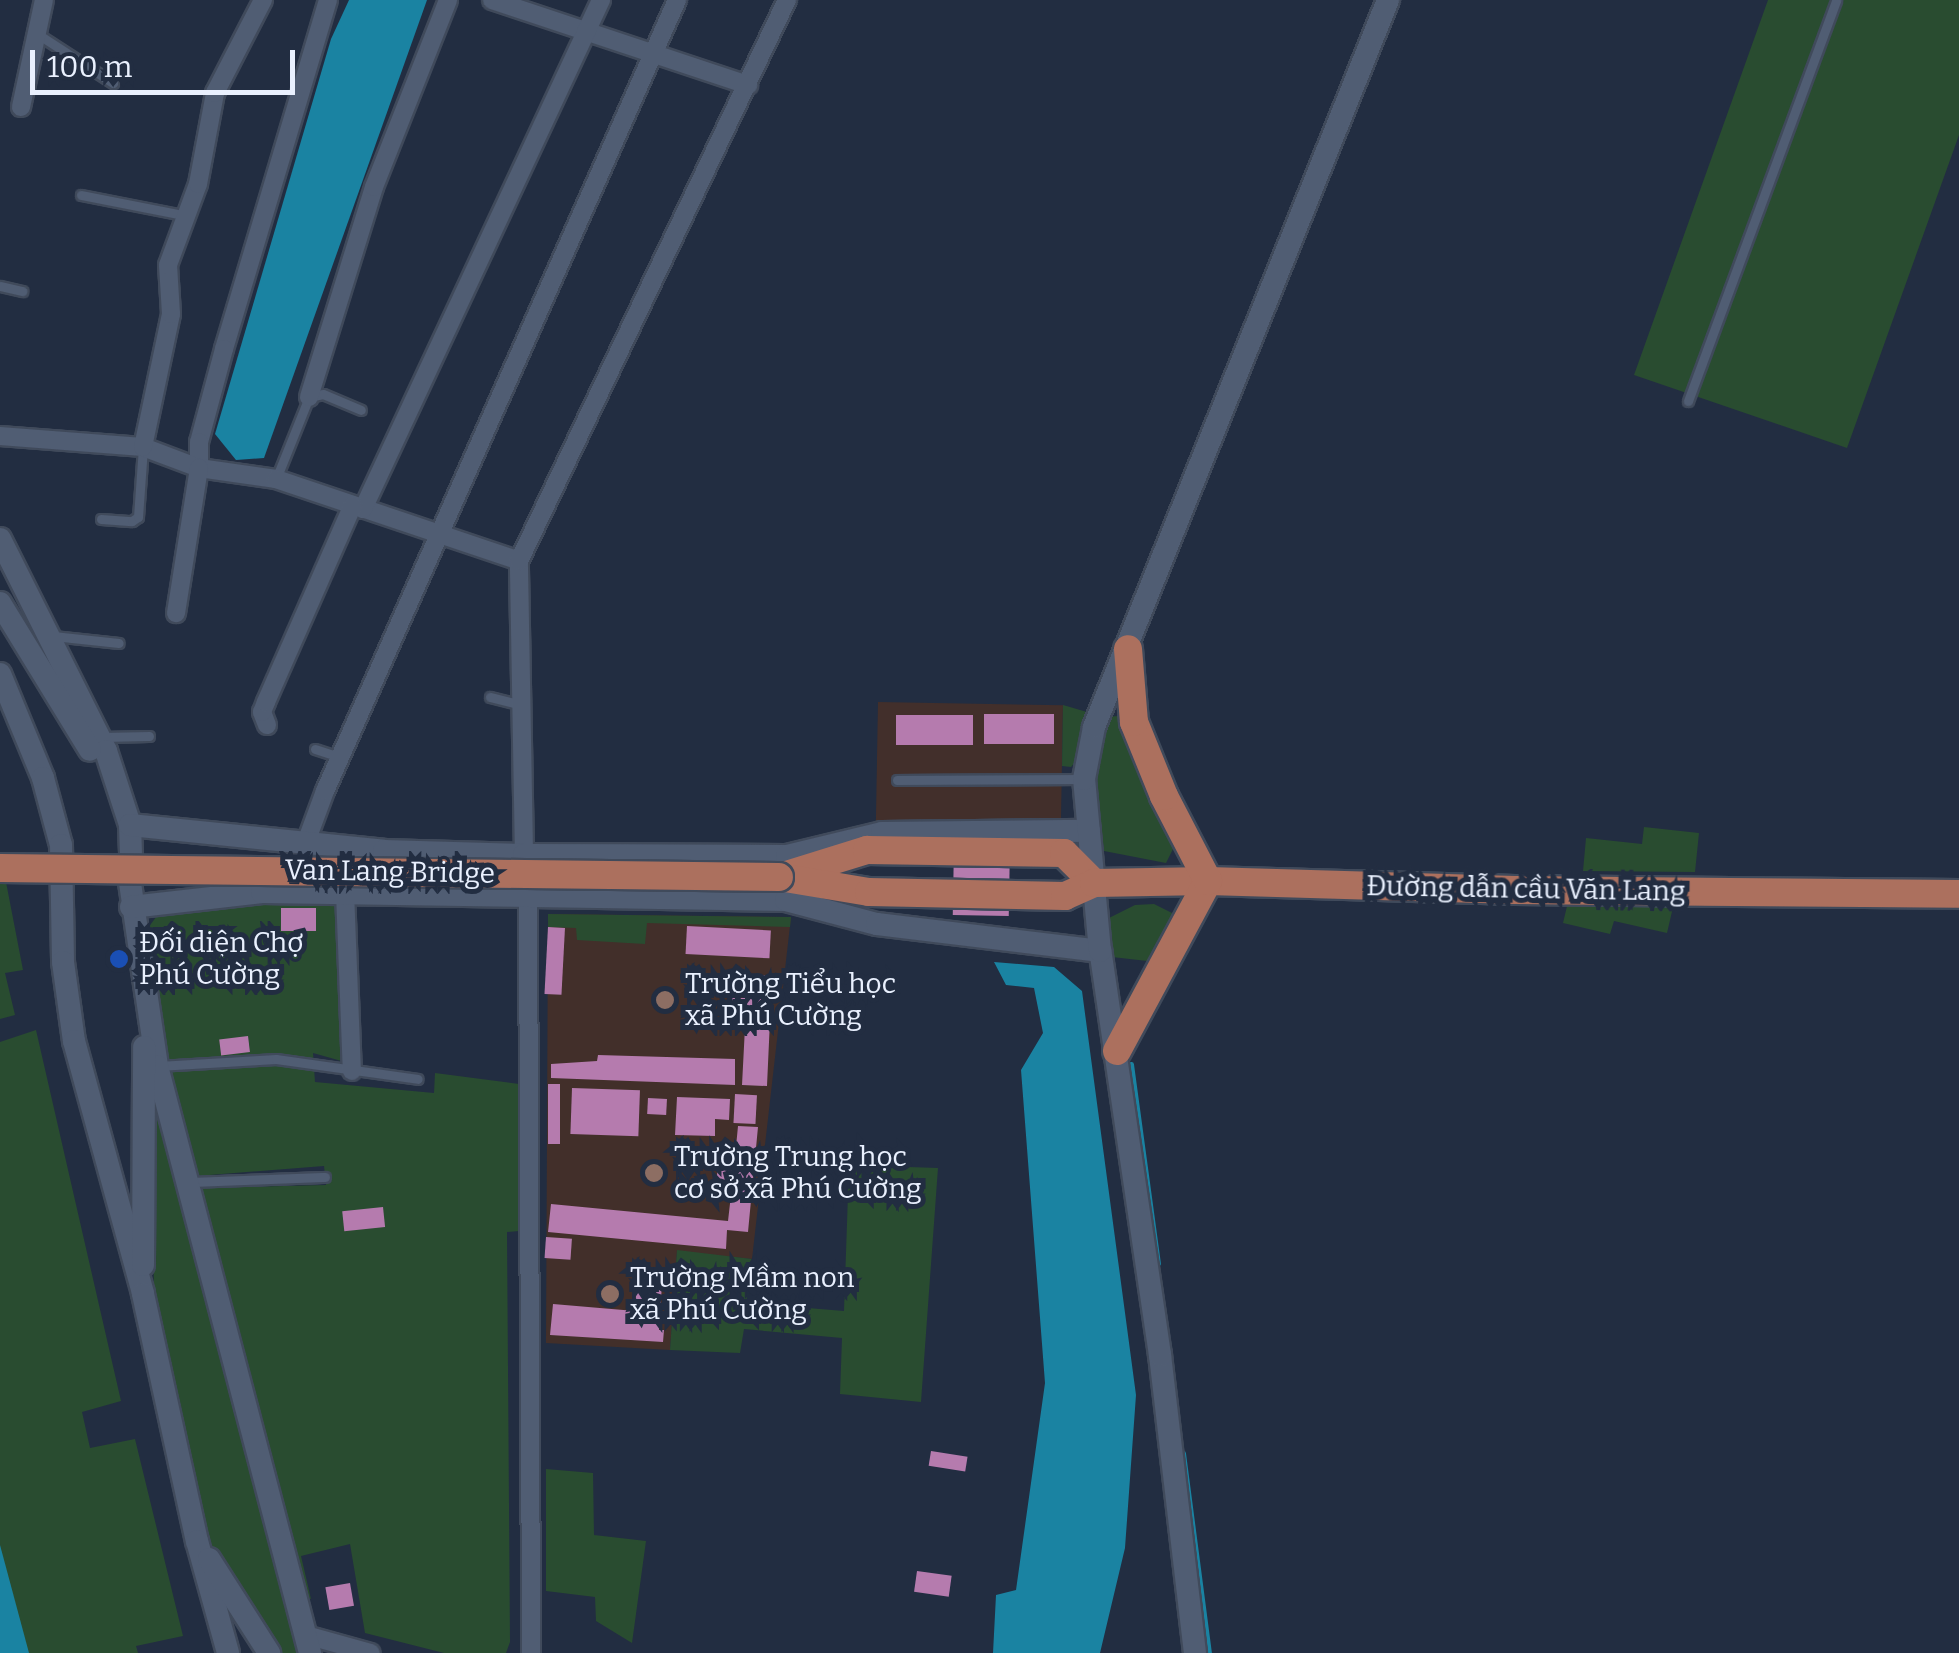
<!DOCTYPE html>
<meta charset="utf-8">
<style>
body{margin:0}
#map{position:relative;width:1959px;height:1653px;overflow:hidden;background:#222d41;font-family:Bitter,serif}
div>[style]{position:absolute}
.commercial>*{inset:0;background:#422f2b;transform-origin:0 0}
.education>*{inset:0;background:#422f2a}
.green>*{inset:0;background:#294c30}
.water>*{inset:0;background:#1a83a2}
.stream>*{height:5px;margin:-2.5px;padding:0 2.5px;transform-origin:2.5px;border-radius:2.5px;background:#1a83a2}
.building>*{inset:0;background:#b57bae;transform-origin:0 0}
.roads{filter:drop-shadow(2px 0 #404a5b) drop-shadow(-2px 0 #404a5b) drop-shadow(0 2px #404a5b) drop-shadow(0 -2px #404a5b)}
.lane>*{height:9px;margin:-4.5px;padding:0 4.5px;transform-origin:4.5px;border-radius:4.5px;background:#505d73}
.street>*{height:18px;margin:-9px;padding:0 9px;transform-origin:9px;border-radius:9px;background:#505d73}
.secondary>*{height:22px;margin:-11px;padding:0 11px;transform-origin:11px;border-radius:11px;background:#505d73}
.primary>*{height:28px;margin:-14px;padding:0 14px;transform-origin:14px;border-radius:14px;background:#ac705e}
.bridges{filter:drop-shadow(2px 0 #404a5b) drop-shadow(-2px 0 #404a5b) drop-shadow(0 2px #404a5b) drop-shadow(0 -2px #404a5b)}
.primary-bridge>*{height:28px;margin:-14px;padding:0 14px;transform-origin:14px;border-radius:14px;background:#ac705e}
.dots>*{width:28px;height:28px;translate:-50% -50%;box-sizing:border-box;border:5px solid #222d41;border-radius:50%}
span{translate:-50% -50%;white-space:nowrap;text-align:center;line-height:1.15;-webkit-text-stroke:10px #222d41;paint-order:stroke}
.street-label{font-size:28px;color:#e9f0fe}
.poi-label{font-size:28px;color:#e9f0fe}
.left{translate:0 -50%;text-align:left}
.scale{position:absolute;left:30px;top:50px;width:265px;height:45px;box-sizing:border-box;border:5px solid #e9f0fe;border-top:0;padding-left:12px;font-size:30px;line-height:35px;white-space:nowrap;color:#e9f0fe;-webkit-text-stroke:8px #222d41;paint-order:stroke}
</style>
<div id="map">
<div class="commercial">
<i style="left:878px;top:702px;width:185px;height:124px;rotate:1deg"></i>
</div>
<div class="education">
<i style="clip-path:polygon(548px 914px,791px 917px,752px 1259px,677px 1251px,670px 1350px,546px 1343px)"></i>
</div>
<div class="green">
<i style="clip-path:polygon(1768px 0,1959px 0,1959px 135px,1847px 448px,1634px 375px)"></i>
<i style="clip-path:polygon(1063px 705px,1087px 712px,1079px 758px,1071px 767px,1062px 766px)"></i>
<i style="clip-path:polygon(1118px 716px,1171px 827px,1175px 845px,1166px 863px,1104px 851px,1094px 764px,1106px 717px)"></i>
<i style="clip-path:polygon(1644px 827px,1699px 833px,1695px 872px,1583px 871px,1586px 838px,1642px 844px)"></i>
<i style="clip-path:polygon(0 882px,6px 882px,23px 970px,5px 973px,15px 1015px,0 1019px)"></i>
<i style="clip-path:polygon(272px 899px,339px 902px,345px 1062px,313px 1053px,315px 1082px,434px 1093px,435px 1073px,519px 1084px,519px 1231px,507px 1232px,510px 1642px,506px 1653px,444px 1653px,365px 1633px,350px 1544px,301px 1556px,311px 1599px,302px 1596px,198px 1188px,326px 1185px,324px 1166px,197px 1176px,163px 1047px,148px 928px,159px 913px)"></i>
<i style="clip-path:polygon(1568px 902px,1674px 903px,1667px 933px,1614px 921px,1610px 934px,1563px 923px)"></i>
<i style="clip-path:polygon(1154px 904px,1172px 913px,1177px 930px,1156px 962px,1112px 957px,1107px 919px,1135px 905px)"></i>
<i style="clip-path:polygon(548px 914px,791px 917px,790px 927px,647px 923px,645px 944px,577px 940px,576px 928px,548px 927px)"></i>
<i style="clip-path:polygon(36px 1030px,121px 1401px,82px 1412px,90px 1448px,135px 1439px,183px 1636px,136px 1646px,138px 1653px,0 1653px,0 1042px)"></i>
<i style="clip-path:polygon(151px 1069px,300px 1653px,273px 1653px,211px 1554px,154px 1297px)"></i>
<i style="clip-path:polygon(849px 1165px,938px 1168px,921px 1402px,840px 1394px,842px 1338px,744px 1329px,740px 1353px,670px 1350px,677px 1250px,752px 1259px,747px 1303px,844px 1311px)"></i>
<i style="clip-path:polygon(546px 1469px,593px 1473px,594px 1535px,646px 1541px,632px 1643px,596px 1621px,595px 1597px,546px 1591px)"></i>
</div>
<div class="water">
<i style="clip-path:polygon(349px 0,427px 0,264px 458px,236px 460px,215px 434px,331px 39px)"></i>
<i style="clip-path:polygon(994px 962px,1054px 967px,1082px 991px,1136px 1395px,1125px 1548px,1100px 1653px,993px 1653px,996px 1595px,1016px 1590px,1045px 1383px,1021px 1070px,1043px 1033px,1034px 988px,1006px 985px)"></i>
<i style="clip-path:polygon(0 1545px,29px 1653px,0 1653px)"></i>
</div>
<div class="stream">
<i style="left:1131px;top:1064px;width:201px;rotate:82.3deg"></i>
<i style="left:1183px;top:1453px;width:202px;rotate:82.6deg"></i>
</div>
<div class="building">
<i style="left:984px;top:714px;width:70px;height:30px"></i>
<i style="left:973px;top:715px;width:30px;height:77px;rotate:90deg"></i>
<i style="left:954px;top:844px;width:56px;height:71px;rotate:1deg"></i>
<i style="left:316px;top:908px;width:23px;height:35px;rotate:90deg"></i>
<i style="left:687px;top:926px;width:84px;height:28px;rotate:3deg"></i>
<i style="left:548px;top:927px;width:17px;height:67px;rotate:3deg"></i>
<i style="clip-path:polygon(748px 974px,772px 976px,767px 1086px,742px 1085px,745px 1027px,729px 1026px,731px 998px,747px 998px)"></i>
<i style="left:248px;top:1036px;width:16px;height:29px;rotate:83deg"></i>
<i style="clip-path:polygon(598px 1055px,735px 1059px,735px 1085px,551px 1078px,551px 1064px,597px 1061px)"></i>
<i style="left:548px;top:1084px;width:12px;height:60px"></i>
<i style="left:572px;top:1088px;width:68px;height:46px;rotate:2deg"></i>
<i style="left:735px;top:1094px;width:22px;height:29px;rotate:3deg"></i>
<i style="clip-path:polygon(677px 1097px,730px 1099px,729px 1120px,715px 1119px,715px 1136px,675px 1135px)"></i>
<i style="left:648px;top:1098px;width:19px;height:16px;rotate:3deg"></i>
<i style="clip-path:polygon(738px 1126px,758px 1127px,748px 1232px,727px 1230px,726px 1249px,548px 1232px,551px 1204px,728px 1221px,732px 1186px,716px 1185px,719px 1155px,735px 1157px)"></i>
<i style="left:383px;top:1207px;width:20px;height:41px;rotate:84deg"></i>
<i style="left:546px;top:1237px;width:26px;height:21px;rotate:4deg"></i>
<i style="clip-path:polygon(638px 1266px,663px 1269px,659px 1330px,664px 1330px,663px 1342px,550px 1335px,553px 1304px,635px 1311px)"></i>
<i style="left:931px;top:1451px;width:37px;height:15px;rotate:9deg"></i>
<i style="left:917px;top:1571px;width:35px;height:21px;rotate:8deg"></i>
<i style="left:350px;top:1583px;width:23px;height:25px;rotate:80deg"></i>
</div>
<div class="roads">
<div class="lane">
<i style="left:36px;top:33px;width:92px;rotate:33deg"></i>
<i style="left:81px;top:195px;width:104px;rotate:11.1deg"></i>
<i style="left:0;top:286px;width:23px;rotate:13deg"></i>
<i style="left:1688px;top:401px;width:427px;rotate:-69.7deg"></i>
<i style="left:276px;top:479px;width:88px;rotate:-68.1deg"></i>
<i style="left:309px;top:397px;width:14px;rotate:-12deg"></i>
<i style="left:323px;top:394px;width:41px;rotate:22.8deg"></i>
<i style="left:101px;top:519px;width:31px;rotate:4deg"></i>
<i style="left:132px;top:521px;width:7px;rotate:-34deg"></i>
<i style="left:138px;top:517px;width:69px;rotate:-85.9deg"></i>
<i style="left:53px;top:636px;width:66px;rotate:6.1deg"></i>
<i style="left:490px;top:697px;width:33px;rotate:14deg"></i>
<i style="left:102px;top:737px;width:47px;rotate:-1.2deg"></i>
<i style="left:315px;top:749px;width:25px;rotate:18deg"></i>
<i style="left:897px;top:780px;width:184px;rotate:-0.3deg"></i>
<i style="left:158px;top:1066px;width:118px;rotate:-3.4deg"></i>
<i style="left:276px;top:1059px;width:143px;rotate:8deg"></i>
<i style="left:189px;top:1182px;width:136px;rotate:-2.1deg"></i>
</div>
<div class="street">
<i style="left:328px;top:0;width:364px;rotate:106.6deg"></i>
<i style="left:224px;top:349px;width:96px;rotate:105deg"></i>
<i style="left:199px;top:442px;width:26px;rotate:90deg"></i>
<i style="left:199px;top:468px;width:78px;rotate:8.1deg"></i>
<i style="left:276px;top:479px;width:256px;rotate:18.6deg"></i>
<i style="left:492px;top:0;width:270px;rotate:18.4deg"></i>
<i style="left:21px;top:107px;width:109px;rotate:-77.9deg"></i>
<i style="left:309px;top:397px;width:220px;rotate:-72.8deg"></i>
<i style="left:374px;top:187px;width:201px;rotate:-68.4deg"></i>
<i style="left:0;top:436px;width:143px;rotate:4.4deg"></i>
<i style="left:143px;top:447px;width:60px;rotate:20.6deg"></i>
<i style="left:199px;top:468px;width:147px;rotate:99deg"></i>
<i style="left:143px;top:447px;width:136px;rotate:-78.1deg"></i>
<i style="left:171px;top:314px;width:49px;rotate:-93.5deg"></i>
<i style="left:168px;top:265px;width:86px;rotate:-69.7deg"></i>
<i style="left:198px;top:184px;width:93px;rotate:-79.4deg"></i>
<i style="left:215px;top:93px;width:105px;rotate:-62.7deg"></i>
<i style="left:363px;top:509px;width:562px;rotate:-64.94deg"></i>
<i style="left:267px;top:725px;width:14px;rotate:-111deg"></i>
<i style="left:262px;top:712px;width:11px;rotate:-68deg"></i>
<i style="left:266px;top:702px;width:215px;rotate:-66.2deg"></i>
<i style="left:305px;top:845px;width:58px;rotate:-69.7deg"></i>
<i style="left:325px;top:791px;width:866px;rotate:-66.01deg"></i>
<i style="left:524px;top:855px;width:294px;rotate:-91deg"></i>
<i style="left:519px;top:561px;width:622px;rotate:-64.47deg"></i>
<i style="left:345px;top:892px;width:179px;rotate:87.8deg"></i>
<i style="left:528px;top:896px;width:757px;rotate:89.77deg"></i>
<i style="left:306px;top:1635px;width:67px;rotate:15.5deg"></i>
</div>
<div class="secondary">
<i style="left:0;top:539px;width:237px;rotate:63.4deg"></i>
<i style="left:106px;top:751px;width:78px;rotate:72deg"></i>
<i style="left:130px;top:825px;width:27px;rotate:88deg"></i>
<i style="left:0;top:603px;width:172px;rotate:58.5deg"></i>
<i style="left:0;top:674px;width:113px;rotate:67.5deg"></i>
<i style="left:43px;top:778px;width:69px;rotate:75deg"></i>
<i style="left:61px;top:845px;width:117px;rotate:89deg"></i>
<i style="left:63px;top:962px;width:80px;rotate:82.1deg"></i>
<i style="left:74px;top:1041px;width:262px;rotate:74.7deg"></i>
<i style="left:143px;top:1294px;width:253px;rotate:77.7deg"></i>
<i style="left:197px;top:1541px;width:116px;rotate:74.5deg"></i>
<i style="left:130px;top:825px;width:255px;rotate:5.8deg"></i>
<i style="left:384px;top:851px;width:140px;rotate:1.6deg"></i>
<i style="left:524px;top:855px;width:263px;rotate:0.2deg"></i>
<i style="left:787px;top:856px;width:98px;rotate:-13.6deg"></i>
<i style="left:882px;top:833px;width:207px;rotate:-0.6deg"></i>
<i style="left:130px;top:883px;width:185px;rotate:81.6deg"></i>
<i style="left:157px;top:1066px;width:607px;rotate:75.39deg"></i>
<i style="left:131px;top:907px;width:132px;rotate:-6.5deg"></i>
<i style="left:262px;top:892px;width:524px;rotate:0.87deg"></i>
<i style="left:786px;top:900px;width:94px;rotate:14.8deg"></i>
<i style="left:877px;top:924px;width:225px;rotate:6.9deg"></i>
<i style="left:143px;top:1265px;width:218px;rotate:-89.7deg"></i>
<i style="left:209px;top:1559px;width:112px;rotate:57.4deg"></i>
<i style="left:1195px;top:1653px;width:300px;rotate:-96.7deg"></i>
<i style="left:1160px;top:1355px;width:408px;rotate:-98.4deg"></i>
<i style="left:1100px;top:951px;width:173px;rotate:-95.3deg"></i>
<i style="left:1084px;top:779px;width:53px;rotate:-79.1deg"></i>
<i style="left:1094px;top:727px;width:784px;rotate:-67.98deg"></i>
</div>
<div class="primary">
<i style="left:786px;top:875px;width:85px;rotate:-17.2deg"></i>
<i style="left:867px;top:850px;width:197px;rotate:0.9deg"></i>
<i style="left:1064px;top:853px;width:42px;rotate:45deg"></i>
<i style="left:779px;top:877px;width:91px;rotate:9.5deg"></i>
<i style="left:869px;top:892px;width:196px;rotate:1.2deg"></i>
<i style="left:1065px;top:896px;width:32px;rotate:-24deg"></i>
<i style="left:1094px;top:883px;width:114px;rotate:-1deg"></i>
<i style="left:1208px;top:881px;width:307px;rotate:1.7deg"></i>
<i style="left:1515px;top:890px;width:444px;rotate:0.5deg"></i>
<i style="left:1117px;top:1051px;width:193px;rotate:-61.8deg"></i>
<i style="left:1208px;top:881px;width:96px;rotate:-117.4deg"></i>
<i style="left:1164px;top:796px;width:80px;rotate:-112.1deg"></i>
<i style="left:1134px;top:722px;width:73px;rotate:-94.7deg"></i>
</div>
</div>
<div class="bridges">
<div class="primary-bridge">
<i style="left:0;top:868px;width:779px;rotate:0.66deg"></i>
</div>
</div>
<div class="dots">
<i style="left:119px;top:959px;background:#1a4fb4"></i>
<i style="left:665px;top:1000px;background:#8d6e63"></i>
<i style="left:654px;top:1173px;background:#8d6e63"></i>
<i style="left:610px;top:1294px;background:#8d6e63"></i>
</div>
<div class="street-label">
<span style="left:390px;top:872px;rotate:1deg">Van Lang Bridge</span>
<span style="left:1526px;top:889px;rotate:1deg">Đường dẫn cầu Văn Lang</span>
</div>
<div class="poi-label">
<span class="left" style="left:139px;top:959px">Đối diện Chợ<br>Phú Cường</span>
<span class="left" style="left:685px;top:1000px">Trường Tiểu học<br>xã Phú Cường</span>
<span class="left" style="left:674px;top:1173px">Trường Trung học<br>cơ sở xã Phú Cường</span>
<span class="left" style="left:630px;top:1294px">Trường Mầm non<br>xã Phú Cường</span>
</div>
<div class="scale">100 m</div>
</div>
